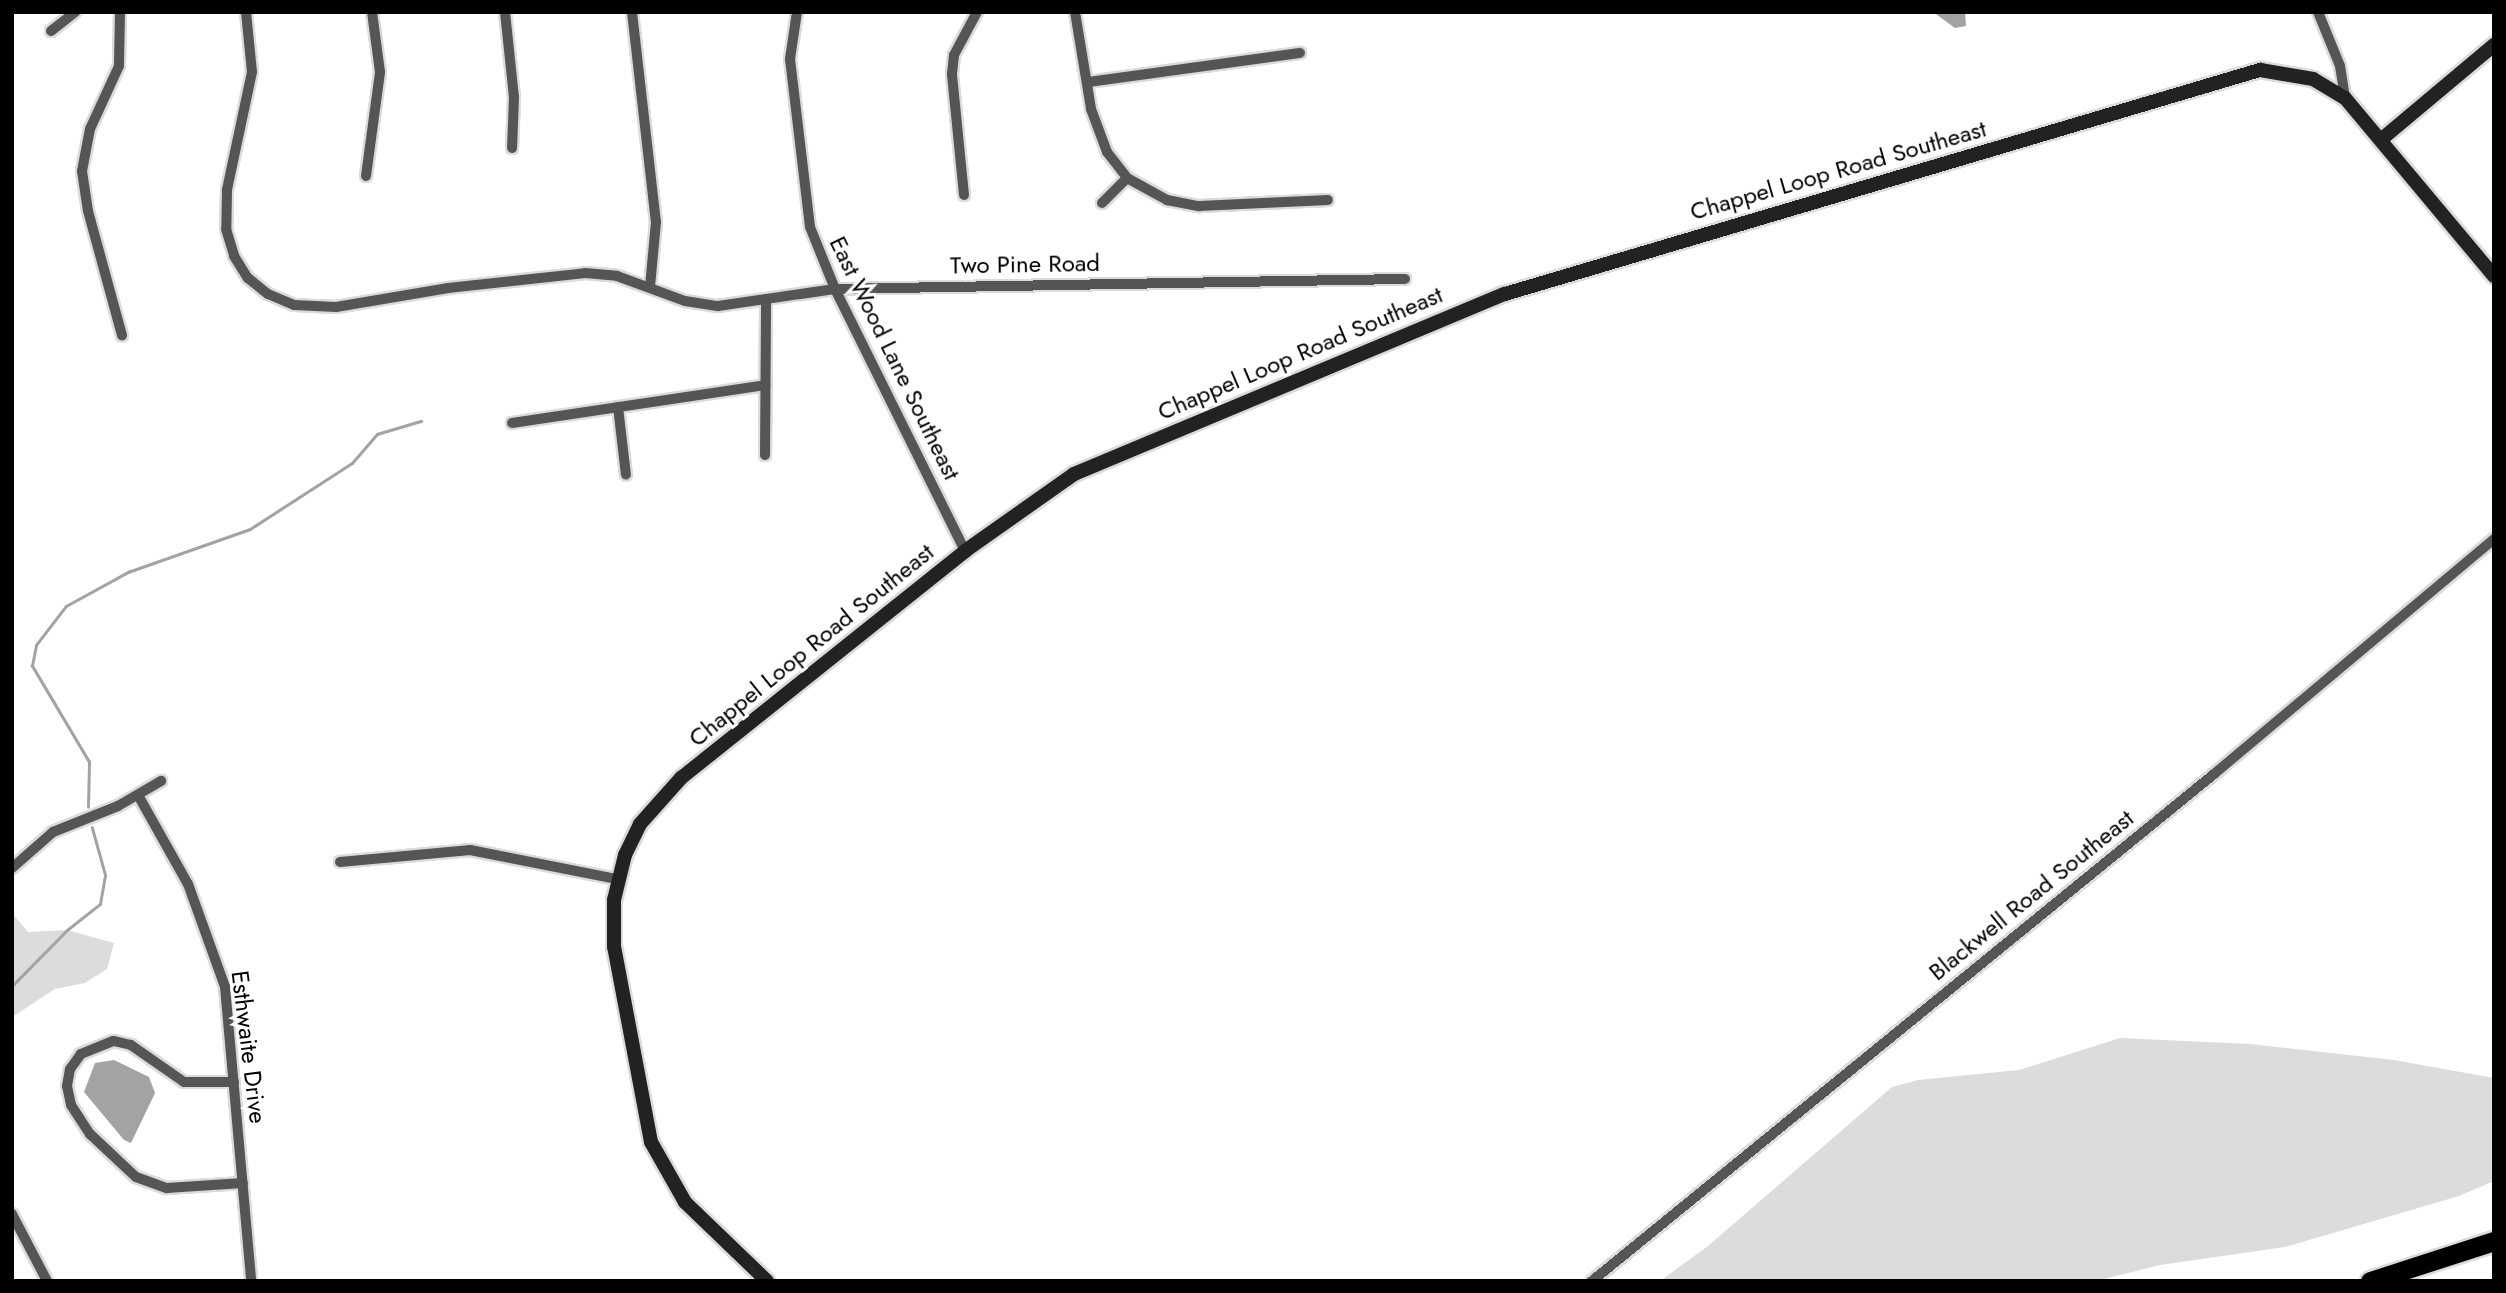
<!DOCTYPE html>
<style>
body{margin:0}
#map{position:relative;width:2506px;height:1293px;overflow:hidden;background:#fff;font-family:Jost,sans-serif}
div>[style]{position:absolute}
.green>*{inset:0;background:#dcdcdc}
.water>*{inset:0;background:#a3a3a3}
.stream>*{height:2.5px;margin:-1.25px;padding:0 1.25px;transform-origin:1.25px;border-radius:1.25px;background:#a3a3a3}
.roads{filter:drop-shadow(2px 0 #dbdbdb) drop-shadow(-2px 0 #dbdbdb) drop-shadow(0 2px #dbdbdb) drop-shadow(0 -2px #dbdbdb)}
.street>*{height:10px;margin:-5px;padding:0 5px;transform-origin:5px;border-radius:5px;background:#555}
.secondary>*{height:14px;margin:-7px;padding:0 7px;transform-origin:7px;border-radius:7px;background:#222}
.highway>*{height:19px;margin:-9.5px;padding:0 9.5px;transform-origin:9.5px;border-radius:9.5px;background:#000}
span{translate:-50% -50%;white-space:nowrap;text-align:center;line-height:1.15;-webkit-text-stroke:6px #fff;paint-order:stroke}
.street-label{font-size:24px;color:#000}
.frame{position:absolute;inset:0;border:14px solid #000;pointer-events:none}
</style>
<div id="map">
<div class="green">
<i style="clip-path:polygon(12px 913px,28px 932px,67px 930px,114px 943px,107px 969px,85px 983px,55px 989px,12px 1017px)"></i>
<i style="clip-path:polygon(2120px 1038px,2250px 1044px,2394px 1060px,2494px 1078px,2494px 1181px,2459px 1196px,2285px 1247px,2160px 1265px,2096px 1281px,1660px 1281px,1708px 1246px,1892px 1087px,1918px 1080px,2019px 1070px)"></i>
</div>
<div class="water">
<i style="clip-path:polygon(1933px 12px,1965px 12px,1966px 26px,1955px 28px)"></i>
<i style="clip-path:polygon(114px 1060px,149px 1077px,155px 1093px,131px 1143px,124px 1140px,84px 1092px,95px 1063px)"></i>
</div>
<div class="stream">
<i style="left:88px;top:807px;width:45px;rotate:-88.7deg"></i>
<i style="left:89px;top:762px;width:112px;rotate:-120.7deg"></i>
<i style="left:32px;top:666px;width:21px;rotate:-79deg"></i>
<i style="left:36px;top:645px;width:49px;rotate:-52.4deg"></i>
<i style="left:66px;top:606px;width:71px;rotate:-28.7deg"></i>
<i style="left:128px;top:572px;width:129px;rotate:-19.4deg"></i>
<i style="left:250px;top:529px;width:121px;rotate:-32.9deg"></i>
<i style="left:352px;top:463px;width:38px;rotate:-49deg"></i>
<i style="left:377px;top:434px;width:46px;rotate:-16.5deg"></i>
<i style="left:12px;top:986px;width:78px;rotate:-45.5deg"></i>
<i style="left:67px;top:930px;width:42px;rotate:-38.2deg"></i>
<i style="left:100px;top:904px;width:29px;rotate:-80deg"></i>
<i style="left:105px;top:875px;width:49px;rotate:-105.5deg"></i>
</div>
<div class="roads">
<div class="street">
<i style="left:120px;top:12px;width:54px;rotate:91.1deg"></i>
<i style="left:119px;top:66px;width:69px;rotate:114.7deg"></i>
<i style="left:90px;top:129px;width:43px;rotate:100.8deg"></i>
<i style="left:82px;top:171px;width:40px;rotate:81.5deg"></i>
<i style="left:88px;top:211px;width:129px;rotate:74.7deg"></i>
<i style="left:246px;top:12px;width:60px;rotate:84.3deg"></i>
<i style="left:252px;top:72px;width:121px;rotate:102deg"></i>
<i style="left:227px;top:190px;width:39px;rotate:91deg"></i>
<i style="left:226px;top:229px;width:28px;rotate:73deg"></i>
<i style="left:234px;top:256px;width:26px;rotate:58deg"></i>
<i style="left:248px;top:278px;width:26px;rotate:39deg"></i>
<i style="left:268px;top:294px;width:28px;rotate:23deg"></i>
<i style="left:294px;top:305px;width:42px;rotate:2.7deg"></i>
<i style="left:336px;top:307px;width:114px;rotate:-9.6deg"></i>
<i style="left:448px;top:288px;width:138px;rotate:-6.2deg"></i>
<i style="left:585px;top:273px;width:32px;rotate:5deg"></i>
<i style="left:617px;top:276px;width:72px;rotate:20.2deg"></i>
<i style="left:685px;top:301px;width:33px;rotate:9deg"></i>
<i style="left:718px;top:306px;width:118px;rotate:-8.3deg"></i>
<i style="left:835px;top:289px;width:570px;rotate:-1.01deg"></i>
<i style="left:505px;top:12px;width:85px;rotate:84deg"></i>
<i style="left:514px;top:97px;width:51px;rotate:92.2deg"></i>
<i style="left:632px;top:12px;width:211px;rotate:83.5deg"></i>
<i style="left:656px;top:222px;width:65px;rotate:95.3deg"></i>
<i style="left:797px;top:12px;width:48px;rotate:98.5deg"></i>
<i style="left:790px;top:59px;width:169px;rotate:83.2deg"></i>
<i style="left:810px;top:227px;width:67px;rotate:68deg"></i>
<i style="left:835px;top:289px;width:292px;rotate:63.6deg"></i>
<i style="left:1075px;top:12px;width:98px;rotate:80.6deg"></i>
<i style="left:1091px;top:109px;width:46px;rotate:69.6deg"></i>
<i style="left:1107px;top:152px;width:33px;rotate:52deg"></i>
<i style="left:1127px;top:178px;width:46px;rotate:28.8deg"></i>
<i style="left:1167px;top:200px;width:33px;rotate:11deg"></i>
<i style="left:1199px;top:206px;width:129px;rotate:-2.7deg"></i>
<i style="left:2318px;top:12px;width:58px;rotate:67.8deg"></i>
<i style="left:2340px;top:66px;width:32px;rotate:81deg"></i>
<i style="left:51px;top:31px;width:31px;rotate:-38deg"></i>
<i style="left:1088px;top:82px;width:214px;rotate:-7.8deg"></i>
<i style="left:366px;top:176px;width:105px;rotate:-82.3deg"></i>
<i style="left:380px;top:72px;width:61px;rotate:-97.6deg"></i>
<i style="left:964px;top:195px;width:122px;rotate:-95.7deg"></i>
<i style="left:952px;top:74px;width:19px;rotate:-84deg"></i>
<i style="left:954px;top:55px;width:49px;rotate:-61.9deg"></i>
<i style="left:1102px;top:203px;width:35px;rotate:-45deg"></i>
<i style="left:618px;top:407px;width:68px;rotate:83.3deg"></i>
<i style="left:512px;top:423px;width:256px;rotate:-8.5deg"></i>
<i style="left:765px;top:455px;width:156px;rotate:-89.6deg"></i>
<i style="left:138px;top:795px;width:102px;rotate:60.7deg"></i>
<i style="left:188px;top:884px;width:109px;rotate:70.2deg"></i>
<i style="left:225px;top:987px;width:295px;rotate:84.9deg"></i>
<i style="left:340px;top:862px;width:131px;rotate:-5.3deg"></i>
<i style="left:470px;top:850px;width:150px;rotate:11.2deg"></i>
<i style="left:12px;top:868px;width:55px;rotate:-41.3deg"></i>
<i style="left:53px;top:832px;width:70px;rotate:-21.8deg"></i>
<i style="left:118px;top:806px;width:50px;rotate:-30.2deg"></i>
<i style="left:234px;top:1082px;width:50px;rotate:180deg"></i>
<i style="left:184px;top:1082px;width:65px;rotate:-145.1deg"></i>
<i style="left:131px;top:1045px;width:18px;rotate:-167deg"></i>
<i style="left:113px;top:1041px;width:35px;rotate:158deg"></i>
<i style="left:81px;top:1054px;width:19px;rotate:126deg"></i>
<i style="left:70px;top:1069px;width:17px;rotate:100deg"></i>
<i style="left:67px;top:1086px;width:19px;rotate:78deg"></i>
<i style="left:71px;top:1105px;width:35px;rotate:57deg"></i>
<i style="left:90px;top:1134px;width:63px;rotate:43.1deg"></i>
<i style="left:136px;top:1177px;width:33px;rotate:20deg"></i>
<i style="left:167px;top:1188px;width:76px;rotate:-3.8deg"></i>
<i style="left:12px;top:1214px;width:76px;rotate:62.4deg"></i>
<i style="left:1592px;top:1281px;width:802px;rotate:-39.18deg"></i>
<i style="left:2214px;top:774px;width:366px;rotate:-40deg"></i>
</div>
<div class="secondary">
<i style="left:2383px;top:138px;width:145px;rotate:-40deg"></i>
<i style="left:767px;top:1281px;width:114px;rotate:-136.1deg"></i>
<i style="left:685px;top:1202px;width:69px;rotate:-119.5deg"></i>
<i style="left:651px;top:1142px;width:198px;rotate:-100.7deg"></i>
<i style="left:614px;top:947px;width:47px;rotate:-90deg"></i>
<i style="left:614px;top:900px;width:46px;rotate:-76.3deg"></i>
<i style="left:625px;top:855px;width:34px;rotate:-64deg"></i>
<i style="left:640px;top:824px;width:62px;rotate:-48.3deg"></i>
<i style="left:681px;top:778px;width:364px;rotate:-38.6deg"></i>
<i style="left:965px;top:551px;width:133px;rotate:-35.2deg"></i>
<i style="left:1074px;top:474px;width:467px;rotate:-22.7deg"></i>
<i style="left:1505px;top:294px;width:788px;rotate:-16.53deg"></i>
<i style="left:2260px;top:70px;width:54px;rotate:9.6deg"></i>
<i style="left:2313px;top:79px;width:37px;rotate:31deg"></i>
<i style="left:2345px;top:98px;width:232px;rotate:50.1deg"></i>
</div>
<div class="highway">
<i style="left:2370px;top:1281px;width:130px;rotate:-17.9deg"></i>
</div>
</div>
<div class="street-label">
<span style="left:1838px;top:170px;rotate:-16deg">Chappel Loop Road Southeast</span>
<span style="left:1025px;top:264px;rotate:-1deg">Two Pine Road</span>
<span style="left:1300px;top:353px;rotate:-23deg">Chappel Loop Road Southeast</span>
<span style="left:895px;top:358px;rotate:64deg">East Wood Lane Southeast</span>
<span style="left:811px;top:645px;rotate:-39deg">Chappel Loop Road Southeast</span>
<span style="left:2031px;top:895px;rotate:-39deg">Blackwell Road Southeast</span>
<span style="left:249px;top:1047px;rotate:83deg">Esthwaite Drive</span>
</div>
<div class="frame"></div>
</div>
